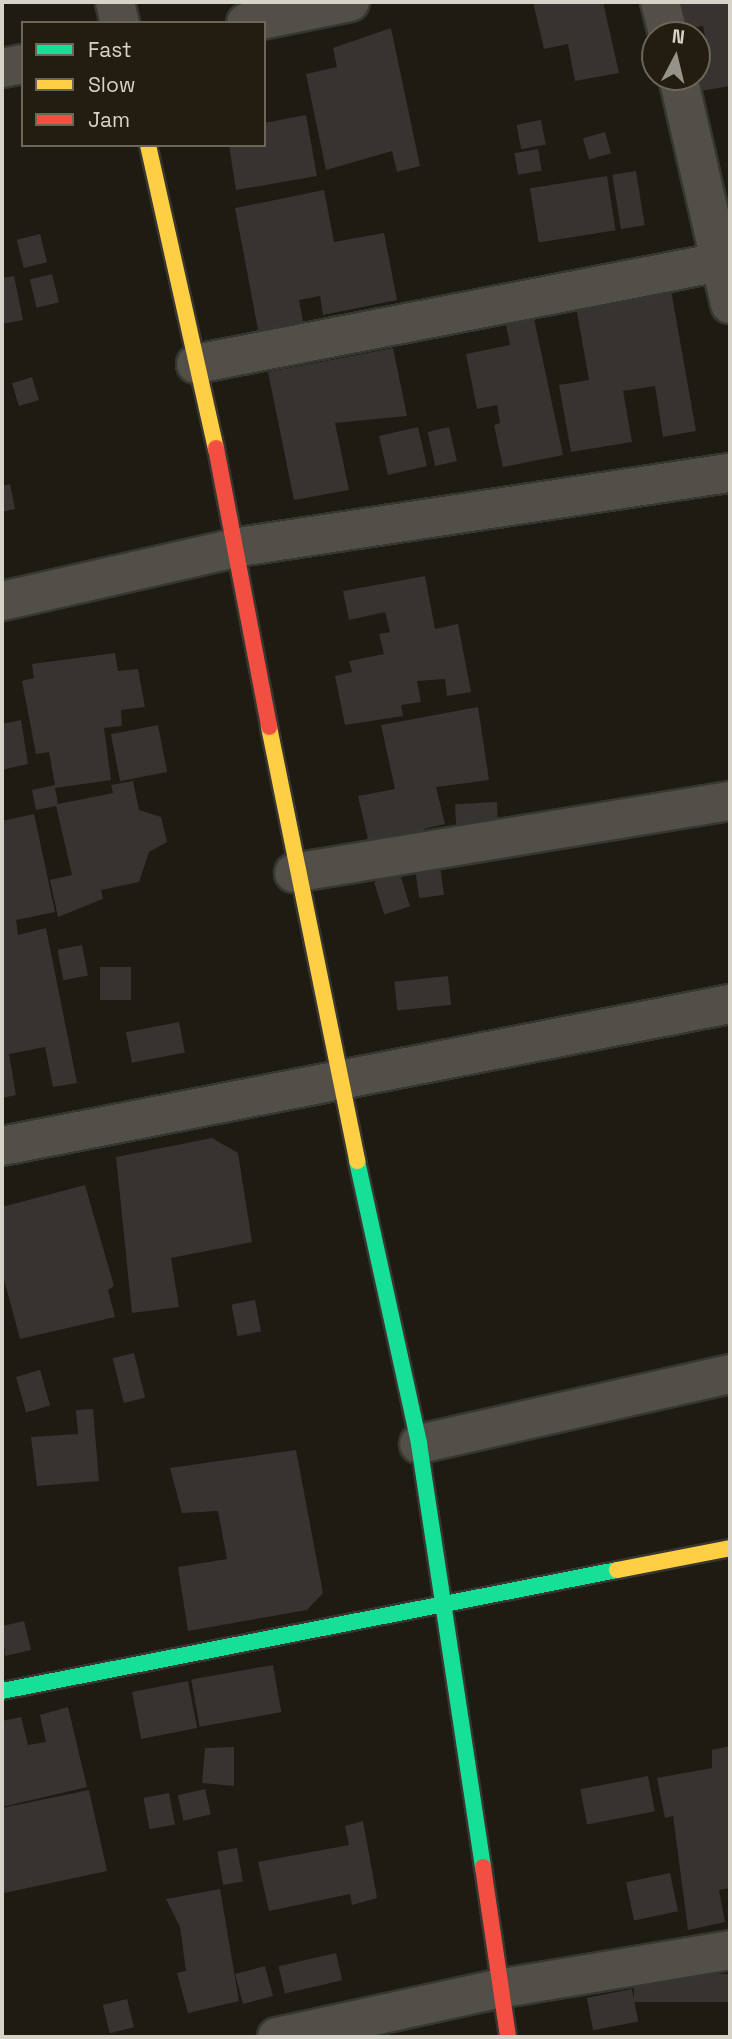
<!DOCTYPE html>
<style>
body{margin:0}
#map{position:relative;width:732px;height:2039px;overflow:hidden;background:#1d1b12;font-family:"Space Grotesk",sans-serif}
div>[style]{position:absolute}
.building>*{inset:0;background:#373331;transform-origin:0 0}
.roads{filter:drop-shadow(2px 0 #383630) drop-shadow(-2px 0 #383630) drop-shadow(0 2px #383630) drop-shadow(0 -2px #383630)}
.street>*{height:38px;margin:-19px;padding:0 19px;transform-origin:19px;border-radius:19px;background:#514f48}
.fast>*{height:16px;margin:-8px;padding:0 8px;transform-origin:8px;border-radius:8px;background:#16e098}
.slow>*{height:16px;margin:-8px;padding:0 8px;transform-origin:8px;border-radius:8px;background:#ffcf43}
.jam>*{height:16px;margin:-8px;padding:0 8px;transform-origin:8px;border-radius:8px;background:#f24e42}
span{translate:-50% -50%;white-space:nowrap;text-align:center;line-height:1.15;-webkit-text-stroke:6px #221d0e;paint-order:stroke}
.frame{position:absolute;inset:0;border:4px solid #d6d3c9;pointer-events:none}
.legend{position:absolute;left:21px;top:21px;width:245px;height:126px;box-sizing:border-box;background:#221d0e;border:2px solid #6a6659;margin:0;padding:9px 12px;list-style:none;font-size:21px;color:#d6d3c9}
.legend li{display:flex;align-items:center;gap:14px;height:35px}
.legend b{width:35px;border:2px solid #6a6659}
.north{position:absolute;left:641px;top:21px;width:70px;height:70px;box-sizing:border-box;background:#221d0e;border:2px solid #6a6659;border-radius:50%;rotate:7deg;font-size:19px;font-weight:700;line-height:28px;text-align:center;color:#d6d3c9}
.north::after{content:'';display:block;margin:auto;width:24px;height:32px;background:#959389;clip-path:polygon(50% 0,100% 100%,50% 72%,0 100%)}
</style>
<div id="map">
<div class="building">
<i style="clip-path:polygon(533px 2px,603px 2px,619px 73px,575px 81px,568px 44px,544px 49px)"></i>
<i style="clip-path:polygon(673px 2px,730px 2px,730px 86px,689px 93px,697px 53px,708px 51px,703px 26px,678px 30px)"></i>
<i style="clip-path:polygon(391px 28px,420px 166px,397px 172px,392px 151px,326px 170px,306px 74px,337px 67px,333px 48px)"></i>
<i style="clip-path:polygon(306px 115px,317px 176px,236px 190px,229px 145px,264px 145px,264px 123px)"></i>
<i style="left:541px;top:120px;width:25px;height:25px;rotate:79deg"></i>
<i style="left:605px;top:132px;width:22px;height:23px;rotate:74deg"></i>
<i style="left:538px;top:149px;width:22px;height:24px;rotate:80deg"></i>
<i style="left:636px;top:171px;width:55px;height:24px;rotate:81deg"></i>
<i style="left:607px;top:176px;width:55px;height:78px;rotate:81deg"></i>
<i style="clip-path:polygon(324px 190px,334px 242px,384px 233px,397px 300px,323px 315px,320px 296px,299px 300px,304px 327px,259px 335px,235px 208px)"></i>
<i style="left:40px;top:234px;width:29px;height:24px;rotate:76deg"></i>
<i style="left:52px;top:274px;width:29px;height:23px;rotate:76deg"></i>
<i style="clip-path:polygon(14px 276px,23px 320px,2px 324px,2px 278px)"></i>
<i style="clip-path:polygon(671px 290px,696px 431px,663px 437px,655px 386px,623px 391px,632px 442px,571px 452px,559px 385px,589px 380px,576px 307px)"></i>
<i style="clip-path:polygon(533px 314px,563px 455px,503px 467px,494px 425px,500px 423px,497px 405px,477px 409px,466px 354px,510px 345px,505px 320px)"></i>
<i style="clip-path:polygon(393px 348px,407px 416px,335px 423px,349px 490px,294px 500px,268px 372px)"></i>
<i style="left:32px;top:377px;width:24px;height:21px;rotate:73deg"></i>
<i style="left:418px;top:427px;width:40px;height:40px;rotate:77deg"></i>
<i style="left:449px;top:427px;width:35px;height:22px;rotate:77deg"></i>
<i style="clip-path:polygon(10px 484px,15px 509px,2px 512px,2px 486px)"></i>
<i style="clip-path:polygon(425px 576px,435px 629px,458px 624px,471px 692px,447px 696px,445px 679px,417px 681px,421px 702px,401px 705px,403px 716px,345px 725px,335px 676px,352px 672px,349px 661px,384px 654px,379px 634px,390px 632px,385px 612px,349px 620px,343px 591px)"></i>
<i style="clip-path:polygon(115px 653px,118px 671px,138px 669px,145px 707px,121px 710px,122px 726px,104px 728px,111px 780px,55px 788px,58px 804px,113px 793px,111px 785px,133px 781px,139px 810px,161px 817px,167px 842px,149px 852px,139px 882px,101px 890px,103px 899px,58px 917px,50px 880px,72px 875px,56px 806px,36px 810px,32px 790px,55px 785px,49px 752px,36px 754px,22px 681px,34px 678px,32px 664px)"></i>
<i style="clip-path:polygon(478px 707px,489px 780px,436px 787px,445px 824px,424px 829px,426px 838px,370px 848px,358px 796px,395px 789px,381px 725px)"></i>
<i style="clip-path:polygon(21px 720px,28px 764px,2px 770px,2px 724px)"></i>
<i style="left:158px;top:725px;width:48px;height:48px;rotate:79deg"></i>
<i style="left:497px;top:802px;width:22px;height:42px;rotate:87deg"></i>
<i style="clip-path:polygon(34px 814px,55px 912px,16px 920px,18px 935px,46px 928px,77px 1083px,53px 1087px,45px 1047px,9px 1054px,16px 1095px,2px 1098px,2px 821px)"></i>
<i style="left:440px;top:866px;width:29px;height:25px;rotate:82deg"></i>
<i style="left:400px;top:874px;width:34px;height:27px;rotate:73deg"></i>
<i style="left:82px;top:945px;width:31px;height:25px;rotate:79deg"></i>
<i style="left:100px;top:967px;width:31px;height:33px"></i>
<i style="left:448px;top:976px;width:29px;height:54px;rotate:84deg"></i>
<i style="left:179px;top:1022px;width:31px;height:54px;rotate:79deg"></i>
<i style="clip-path:polygon(212px 1138px,238px 1153px,252px 1242px,171px 1258px,179px 1307px,132px 1313px,116px 1157px)"></i>
<i style="clip-path:polygon(85px 1185px,114px 1286px,108px 1290px,115px 1317px,20px 1339px,2px 1272px,2px 1207px)"></i>
<i style="left:255px;top:1300px;width:32px;height:24px;rotate:79deg"></i>
<i style="left:134px;top:1353px;width:46px;height:22px;rotate:76deg"></i>
<i style="left:40px;top:1370px;width:37px;height:25px;rotate:74deg"></i>
<i style="clip-path:polygon(93px 1409px,99px 1481px,37px 1486px,31px 1437px,78px 1434px,76px 1410px)"></i>
<i style="clip-path:polygon(296px 1450px,323px 1593px,307px 1610px,188px 1631px,178px 1567px,227px 1559px,218px 1511px,182px 1513px,170px 1468px)"></i>
<i style="clip-path:polygon(24px 1621px,31px 1650px,5px 1656px,2px 1626px)"></i>
<i style="left:273px;top:1665px;width:48px;height:83px;rotate:80deg"></i>
<i style="left:188px;top:1681px;width:48px;height:57px;rotate:79deg"></i>
<i style="clip-path:polygon(68px 1707px,87px 1787px,2px 1807px,2px 1721px,21px 1717px,28px 1745px,46px 1742px,40px 1715px)"></i>
<i style="clip-path:polygon(730px 1746px,730px 1888px,719px 1890px,725px 1922px,688px 1930px,673px 1816px,665px 1818px,657px 1778px,712px 1768px,712px 1750px)"></i>
<i style="clip-path:polygon(234px 1747px,234px 1786px,202px 1783px,205px 1748px)"></i>
<i style="left:648px;top:1776px;width:36px;height:69px;rotate:79deg"></i>
<i style="left:205px;top:1789px;width:26px;height:28px;rotate:77deg"></i>
<i style="clip-path:polygon(89px 1790px,107px 1871px,4px 1893px,2px 1808px)"></i>
<i style="left:169px;top:1793px;width:32px;height:26px;rotate:79deg"></i>
<i style="clip-path:polygon(363px 1821px,377px 1898px,352px 1905px,350px 1894px,269px 1911px,258px 1862px,349px 1845px,345px 1826px)"></i>
<i style="left:237px;top:1848px;width:34px;height:20px;rotate:80deg"></i>
<i style="left:670px;top:1873px;width:39px;height:45px;rotate:78deg"></i>
<i style="clip-path:polygon(220px 1889px,239px 2001px,188px 2013px,177px 1973px,186px 1971px,180px 1927px,166px 1899px)"></i>
<i style="left:336px;top:1953px;width:28px;height:59px;rotate:77deg"></i>
<i style="left:265px;top:1966px;width:31px;height:31px;rotate:75deg"></i>
<i style="left:730px;top:1974px;width:28px;height:96px;rotate:90deg"></i>
<i style="left:632px;top:1989px;width:33px;height:46px;rotate:79deg"></i>
<i style="left:127px;top:1999px;width:29px;height:25px;rotate:76deg"></i>
</div>
<div class="roads">
<div class="street">
<i style="left:115px;top:2px;width:22px;rotate:77deg"></i>
<i style="left:660px;top:2px;width:34px;rotate:76deg"></i>
<i style="left:246px;top:23px;width:106px;rotate:-11.4deg"></i>
<i style="left:2px;top:68px;width:21px;rotate:-11deg"></i>
<i style="left:678px;top:77px;width:233px;rotate:77.1deg"></i>
<i style="left:196px;top:364px;width:534px;rotate:-11.02deg"></i>
<i style="left:2px;top:601px;width:243px;rotate:-12.8deg"></i>
<i style="left:239px;top:547px;width:497px;rotate:-8.6deg"></i>
<i style="left:294px;top:873px;width:442px;rotate:-9.4deg"></i>
<i style="left:2px;top:1146px;width:742px;rotate:-11.04deg"></i>
<i style="left:419px;top:1444px;width:319px;rotate:-12.7deg"></i>
<i style="left:277px;top:2037px;width:225px;rotate:-12.3deg"></i>
<i style="left:497px;top:1989px;width:236px;rotate:-9.5deg"></i>
</div>
<div class="fast">
<i style="left:357px;top:1161px;width:290px;rotate:77.6deg"></i>
<i style="left:419px;top:1444px;width:428px;rotate:81.4deg"></i>
<i style="left:2px;top:1691px;width:627px;rotate:-11.13deg"></i>
</div>
<div class="slow">
<i style="left:148px;top:145px;width:311px;rotate:77.4deg"></i>
<i style="left:269px;top:727px;width:443px;rotate:78.5deg"></i>
<i style="left:617px;top:1570px;width:115px;rotate:-11deg"></i>
</div>
<div class="jam">
<i style="left:216px;top:448px;width:284px;rotate:79.2deg"></i>
<i style="left:483px;top:1867px;width:172px;rotate:81.6deg"></i>
</div>
</div>
<div class="frame"></div>
<ul class="legend">
<li><b style="height:9px;background:#16e098"></b>Fast</li>
<li><b style="height:9px;background:#ffcf43"></b>Slow</li>
<li><b style="height:9px;background:#f24e42"></b>Jam</li>
</ul>
<div class="north">N</div>
</div>
